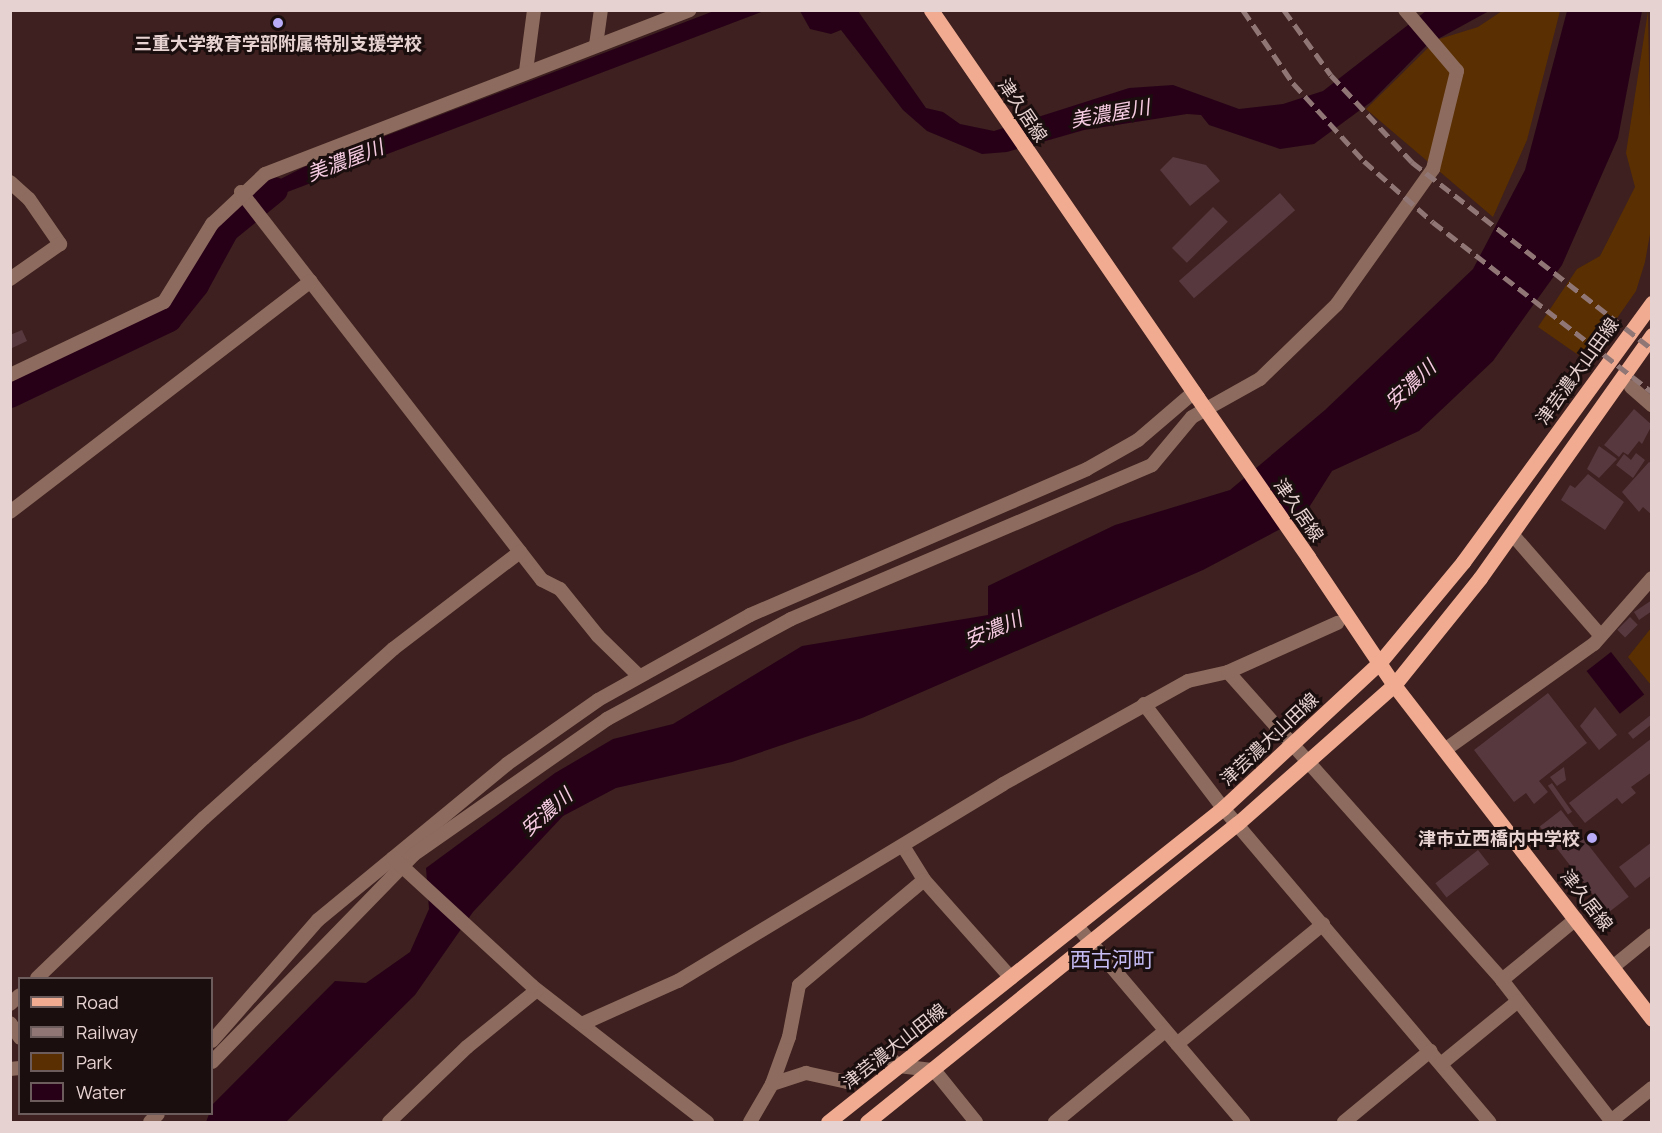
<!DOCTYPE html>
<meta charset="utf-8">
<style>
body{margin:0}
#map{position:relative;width:1662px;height:1133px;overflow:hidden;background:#3d201f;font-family:Manrope,"Noto Sans JP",sans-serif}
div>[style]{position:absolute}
.green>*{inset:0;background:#5a2f01}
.water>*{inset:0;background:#270018;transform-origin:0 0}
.river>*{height:26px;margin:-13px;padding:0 13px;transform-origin:13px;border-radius:13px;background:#270018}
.building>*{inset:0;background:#57383f;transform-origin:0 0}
.minor>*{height:14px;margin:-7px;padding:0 7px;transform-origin:7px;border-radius:7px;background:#8d6b5e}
.major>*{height:15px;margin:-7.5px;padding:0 7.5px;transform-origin:7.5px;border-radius:7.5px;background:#f1ab91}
.rail>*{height:4.5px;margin-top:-2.25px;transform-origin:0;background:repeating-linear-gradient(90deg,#907776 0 12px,transparent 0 18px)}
.minor-bridge>*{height:14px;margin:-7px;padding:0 7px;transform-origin:7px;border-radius:7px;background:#8d6b5e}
.major-bridge>*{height:15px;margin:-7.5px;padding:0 7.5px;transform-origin:7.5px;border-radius:7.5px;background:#f1ab91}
.dots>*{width:16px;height:16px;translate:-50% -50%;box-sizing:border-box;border:3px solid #1b0e0e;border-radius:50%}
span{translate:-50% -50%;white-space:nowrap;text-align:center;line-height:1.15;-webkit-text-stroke:6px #1b0e0e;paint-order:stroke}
.poi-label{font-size:18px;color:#e6d2d0;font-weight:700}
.right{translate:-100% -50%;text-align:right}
.street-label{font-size:18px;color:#e6d2d0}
.water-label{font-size:20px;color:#f5cbe1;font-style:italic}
.quarter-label{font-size:21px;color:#c6bdf6}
.frame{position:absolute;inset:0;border:12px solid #e6d2d0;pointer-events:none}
.legend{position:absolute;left:18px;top:977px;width:195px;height:138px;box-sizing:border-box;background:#1b0e0e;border:2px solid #6c5c5c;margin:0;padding:8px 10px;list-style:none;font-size:18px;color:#e6d2d0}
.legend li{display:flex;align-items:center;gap:12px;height:30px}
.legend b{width:30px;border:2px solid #6c5c5c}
</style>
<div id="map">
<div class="green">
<i style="clip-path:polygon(1502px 11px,1560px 11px,1527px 140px,1493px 217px,1366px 109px,1436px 40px,1478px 27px)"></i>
<i style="clip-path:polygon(1648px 11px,1652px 223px,1645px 262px,1636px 291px,1587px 361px,1538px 327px,1577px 269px,1600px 256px,1635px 187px,1626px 153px)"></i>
<i style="clip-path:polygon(1651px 628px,1651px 685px,1628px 657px)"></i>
</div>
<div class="water">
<i style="clip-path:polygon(714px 11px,764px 11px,282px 194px,261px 209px,251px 194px,304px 167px)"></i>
<i style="clip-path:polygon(800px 11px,858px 11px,926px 108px,943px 112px,960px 124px,994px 131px,1129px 88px,1173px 85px,1239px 109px,1283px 104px,1323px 91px,1426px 11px,1489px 11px,1427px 45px,1371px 102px,1314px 144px,1280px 149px,1209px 125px,1201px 115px,1187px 114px,1084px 130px,1007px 152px,982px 154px,927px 131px,903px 110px,841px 30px,831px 34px,810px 29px)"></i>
<i style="clip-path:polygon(1567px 11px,1642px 11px,1618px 138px,1562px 265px,1493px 361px,1419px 431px,1332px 471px,1303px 517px,1203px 570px,862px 718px,732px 762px,616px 788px,563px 816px,473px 912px,415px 995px,286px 1122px,206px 1122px,213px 1104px,335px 981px,366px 983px,410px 952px,429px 909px,426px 868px,555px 773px,613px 739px,673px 724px,802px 646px,988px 615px,988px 586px,1115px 525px,1230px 490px,1325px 410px,1473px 269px,1525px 170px)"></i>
<i style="left:1611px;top:652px;width:54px;height:31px;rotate:52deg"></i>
</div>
<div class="river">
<i style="left:10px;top:395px;width:176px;rotate:-25.5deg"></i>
<i style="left:169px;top:319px;width:43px;rotate:-51.5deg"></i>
<i style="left:196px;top:285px;width:63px;rotate:-61.4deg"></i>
<i style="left:226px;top:230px;width:63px;rotate:-39.2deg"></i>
</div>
<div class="building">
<i style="clip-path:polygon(1173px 157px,1206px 165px,1220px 181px,1190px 206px,1160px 170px)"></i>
<i style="left:1280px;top:193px;width:23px;height:134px;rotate:49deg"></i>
<i style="left:1213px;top:207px;width:21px;height:58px;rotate:45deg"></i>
<i style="clip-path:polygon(22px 330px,27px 341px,10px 349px,10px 335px)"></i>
<i style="clip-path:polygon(1634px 409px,1652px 425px,1642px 444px,1639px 441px,1628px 455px,1623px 452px,1619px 457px,1604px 445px)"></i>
<i style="clip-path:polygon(1599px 446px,1617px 459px,1599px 478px,1587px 469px)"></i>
<i style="clip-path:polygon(1636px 453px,1645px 460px,1633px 478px,1616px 465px,1624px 454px,1631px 460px)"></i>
<i style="clip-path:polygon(1649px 462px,1652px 464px,1652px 515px,1643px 507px,1639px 512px,1622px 492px)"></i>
<i style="clip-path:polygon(1588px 474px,1624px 502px,1605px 530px,1561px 500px,1570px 485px,1575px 488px)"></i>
<i style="clip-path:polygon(1652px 600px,1652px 611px,1639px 620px,1634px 612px)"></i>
<i style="left:1630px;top:617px;width:11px;height:18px;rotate:45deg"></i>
<i style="clip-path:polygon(1548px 693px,1587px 743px,1539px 781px,1548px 792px,1534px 804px,1526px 793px,1514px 802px,1474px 750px)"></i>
<i style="clip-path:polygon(1595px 707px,1617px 735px,1599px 750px,1580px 726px)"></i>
<i style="clip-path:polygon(1652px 714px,1652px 724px,1633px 739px,1628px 733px)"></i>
<i style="clip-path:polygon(1652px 738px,1652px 772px,1631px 787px,1636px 793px,1622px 804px,1617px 798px,1585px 823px,1569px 803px)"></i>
<i style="clip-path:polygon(1564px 767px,1566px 780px,1557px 786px,1550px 777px)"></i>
<i style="left:1552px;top:783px;width:35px;height:5px;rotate:55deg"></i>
<i style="left:1561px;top:810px;width:110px;height:27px;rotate:52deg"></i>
<i style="clip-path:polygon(1652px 842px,1652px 875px,1635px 888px,1619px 867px)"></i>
<i style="left:1478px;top:850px;width:18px;height:54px;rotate:52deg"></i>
</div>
<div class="minor">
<i style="left:596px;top:45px;width:35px;rotate:-82deg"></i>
<i style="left:526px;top:71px;width:62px;rotate:-82.5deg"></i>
<i style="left:10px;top:182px;width:25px;rotate:42deg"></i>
<i style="left:29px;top:199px;width:55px;rotate:55.4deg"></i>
<i style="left:60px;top:244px;width:61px;rotate:145deg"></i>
<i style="left:241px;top:192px;width:491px;rotate:52.2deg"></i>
<i style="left:542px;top:580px;width:20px;rotate:27deg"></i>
<i style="left:560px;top:589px;width:60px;rotate:51deg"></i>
<i style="left:598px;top:636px;width:57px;rotate:44.3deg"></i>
<i style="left:10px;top:375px;width:170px;rotate:-25.4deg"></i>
<i style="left:164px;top:302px;width:92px;rotate:-58.4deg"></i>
<i style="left:212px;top:224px;width:73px;rotate:-43.3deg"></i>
<i style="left:265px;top:174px;width:455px;rotate:-21.1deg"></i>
<i style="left:1631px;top:387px;width:28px;rotate:41deg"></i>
<i style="left:10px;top:512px;width:379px;rotate:-37.5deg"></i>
<i style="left:1512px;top:534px;width:135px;rotate:48.9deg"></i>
<i style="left:1228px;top:672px;width:412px;rotate:48.3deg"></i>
<i style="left:1502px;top:980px;width:180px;rotate:52.2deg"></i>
<i style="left:1144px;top:704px;width:131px;rotate:52.8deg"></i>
<i style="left:1223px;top:808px;width:412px;rotate:49.7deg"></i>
<i style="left:1446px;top:749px;width:181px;rotate:-35.4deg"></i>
<i style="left:1594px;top:644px;width:88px;rotate:-48.7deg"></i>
<i style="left:903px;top:846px;width:40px;rotate:58deg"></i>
<i style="left:924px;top:880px;width:131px;rotate:48.4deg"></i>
<i style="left:1077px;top:926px;width:257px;rotate:49.7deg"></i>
<i style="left:1614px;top:966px;width:49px;rotate:-39.2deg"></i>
<i style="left:37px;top:978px;width:231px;rotate:-43.8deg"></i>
<i style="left:204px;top:818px;width:254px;rotate:-41.8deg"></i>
<i style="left:393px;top:649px;width:160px;rotate:-37.4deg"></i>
<i style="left:1502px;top:980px;width:96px;rotate:-39.5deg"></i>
<i style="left:532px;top:986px;width:222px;rotate:37.9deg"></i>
<i style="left:10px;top:1004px;width:13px;rotate:-42deg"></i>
<i style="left:10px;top:1023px;width:18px;rotate:56deg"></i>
<i style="left:584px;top:1023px;width:103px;rotate:-24.1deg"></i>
<i style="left:678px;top:981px;width:380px;rotate:-31.2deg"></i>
<i style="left:1003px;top:784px;width:212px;rotate:-29.1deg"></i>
<i style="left:1188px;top:681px;width:41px;rotate:-12.7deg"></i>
<i style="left:1228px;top:672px;width:120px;rotate:-24.2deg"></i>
<i style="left:212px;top:1041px;width:161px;rotate:-48.8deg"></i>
<i style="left:318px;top:920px;width:245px;rotate:-39.5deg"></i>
<i style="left:507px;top:764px;width:111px;rotate:-35.1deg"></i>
<i style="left:598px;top:700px;width:174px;rotate:-29.2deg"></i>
<i style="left:750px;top:615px;width:367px;rotate:-23.4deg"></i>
<i style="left:1087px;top:469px;width:59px;rotate:-29.6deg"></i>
<i style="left:1138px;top:440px;width:74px;rotate:-40.6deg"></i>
<i style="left:1177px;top:1044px;width:189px;rotate:-39.4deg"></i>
<i style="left:212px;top:1062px;width:289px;rotate:-45.8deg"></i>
<i style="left:413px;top:855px;width:237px;rotate:-35deg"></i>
<i style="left:607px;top:719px;width:209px;rotate:-28.5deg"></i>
<i style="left:791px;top:619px;width:392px;rotate:-23.1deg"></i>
<i style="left:1152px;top:465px;width:62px;rotate:-50.2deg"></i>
<i style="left:1192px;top:417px;width:78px;rotate:-29.2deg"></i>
<i style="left:1260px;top:379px;width:107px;rotate:-44.2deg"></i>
<i style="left:1337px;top:304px;width:166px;rotate:-54.6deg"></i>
<i style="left:1433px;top:169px;width:101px;rotate:-76.2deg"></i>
<i style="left:1457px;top:71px;width:80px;rotate:-130.4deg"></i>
<i style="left:1441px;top:1064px;width:99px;rotate:-39.3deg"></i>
<i style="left:10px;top:1069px;width:10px;rotate:-6deg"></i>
<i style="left:772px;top:1084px;width:36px;rotate:-18deg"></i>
<i style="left:806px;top:1073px;width:42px;rotate:12.4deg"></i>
<i style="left:847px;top:1082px;width:47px;rotate:-38.1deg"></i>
<i style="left:884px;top:1053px;width:20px;rotate:41deg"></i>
<i style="left:899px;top:1066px;width:35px;rotate:7deg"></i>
<i style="left:934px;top:1070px;width:67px;rotate:51.1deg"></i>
<i style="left:1611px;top:1121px;width:53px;rotate:-38.8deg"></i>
<i style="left:150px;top:1122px;width:11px;rotate:-45deg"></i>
<i style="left:389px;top:1122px;width:108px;rotate:-43.9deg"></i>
<i style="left:467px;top:1047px;width:90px;rotate:-39.2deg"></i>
<i style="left:750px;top:1122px;width:44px;rotate:-59.9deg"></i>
<i style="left:772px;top:1084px;width:50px;rotate:-70.1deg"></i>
<i style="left:789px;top:1037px;width:53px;rotate:-79.1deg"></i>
<i style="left:799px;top:985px;width:163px;rotate:-40deg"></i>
<i style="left:1055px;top:1122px;width:143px;rotate:-39.6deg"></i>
<i style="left:1344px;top:1122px;width:112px;rotate:-39.5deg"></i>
</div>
<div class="major">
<i style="left:931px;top:10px;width:470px;rotate:55.5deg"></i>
<i style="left:1308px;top:557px;width:154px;rotate:56.1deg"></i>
<i style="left:1394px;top:685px;width:422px;rotate:52.3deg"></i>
<i style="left:828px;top:1122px;width:505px;rotate:-38.48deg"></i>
<i style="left:1223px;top:808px;width:214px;rotate:-42.9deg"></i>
<i style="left:1380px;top:662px;width:130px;rotate:-50.3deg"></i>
<i style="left:1463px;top:562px;width:321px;rotate:-53.9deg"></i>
<i style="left:867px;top:1122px;width:476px;rotate:-38.9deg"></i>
<i style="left:1238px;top:823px;width:208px;rotate:-41.5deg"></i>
<i style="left:1394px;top:685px;width:137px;rotate:-51.2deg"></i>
<i style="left:1480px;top:578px;width:298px;rotate:-54.7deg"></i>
</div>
<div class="rail">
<i style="left:1243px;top:10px;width:88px;rotate:55.6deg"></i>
<i style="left:1293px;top:83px;width:105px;rotate:47.7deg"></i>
<i style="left:1364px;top:161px;width:92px;rotate:41.5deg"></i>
<i style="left:1433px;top:222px;width:277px;rotate:37.8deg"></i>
<i style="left:1284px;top:10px;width:80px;rotate:54.1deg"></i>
<i style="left:1331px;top:75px;width:119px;rotate:47deg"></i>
<i style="left:1412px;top:162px;width:304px;rotate:37.9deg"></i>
</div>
<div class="minor-bridge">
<i style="left:393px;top:858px;width:189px;rotate:42.6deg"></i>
</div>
<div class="major-bridge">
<i style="left:1197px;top:397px;width:195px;rotate:55.2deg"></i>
</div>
<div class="dots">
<i style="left:278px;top:23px;background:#b8abf7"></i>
<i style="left:1592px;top:838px;background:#b8abf7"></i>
</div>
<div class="poi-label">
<span style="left:278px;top:43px">三重大学教育学部附属特別支援学校</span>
<span class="right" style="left:1580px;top:838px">津市立西橋内中学校</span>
</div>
<div class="street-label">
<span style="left:1023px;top:110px;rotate:56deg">津久居線</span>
<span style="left:1577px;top:371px;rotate:-54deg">津芸濃大山田線</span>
<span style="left:1299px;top:510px;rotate:55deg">津久居線</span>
<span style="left:1269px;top:739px;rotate:-43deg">津芸濃大山田線</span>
<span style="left:1587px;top:900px;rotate:52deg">津久居線</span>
<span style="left:894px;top:1046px;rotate:-38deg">津芸濃大山田線</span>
</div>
<div class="water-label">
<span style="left:1110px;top:113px;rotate:-10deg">美濃屋川</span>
<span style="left:345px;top:160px;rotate:-21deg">美濃屋川</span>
<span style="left:1410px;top:384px;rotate:-43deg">安濃川</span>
<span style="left:993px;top:629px;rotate:-23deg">安濃川</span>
<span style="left:546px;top:812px;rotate:-41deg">安濃川</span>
</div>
<div class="quarter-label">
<span style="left:1112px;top:959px">西古河町</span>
</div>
<div class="frame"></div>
<ul class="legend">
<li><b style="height:8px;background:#f1ab91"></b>Road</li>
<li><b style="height:8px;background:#907776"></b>Railway</li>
<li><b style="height:16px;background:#5a2f01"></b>Park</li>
<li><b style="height:16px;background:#270018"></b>Water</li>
</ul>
</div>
